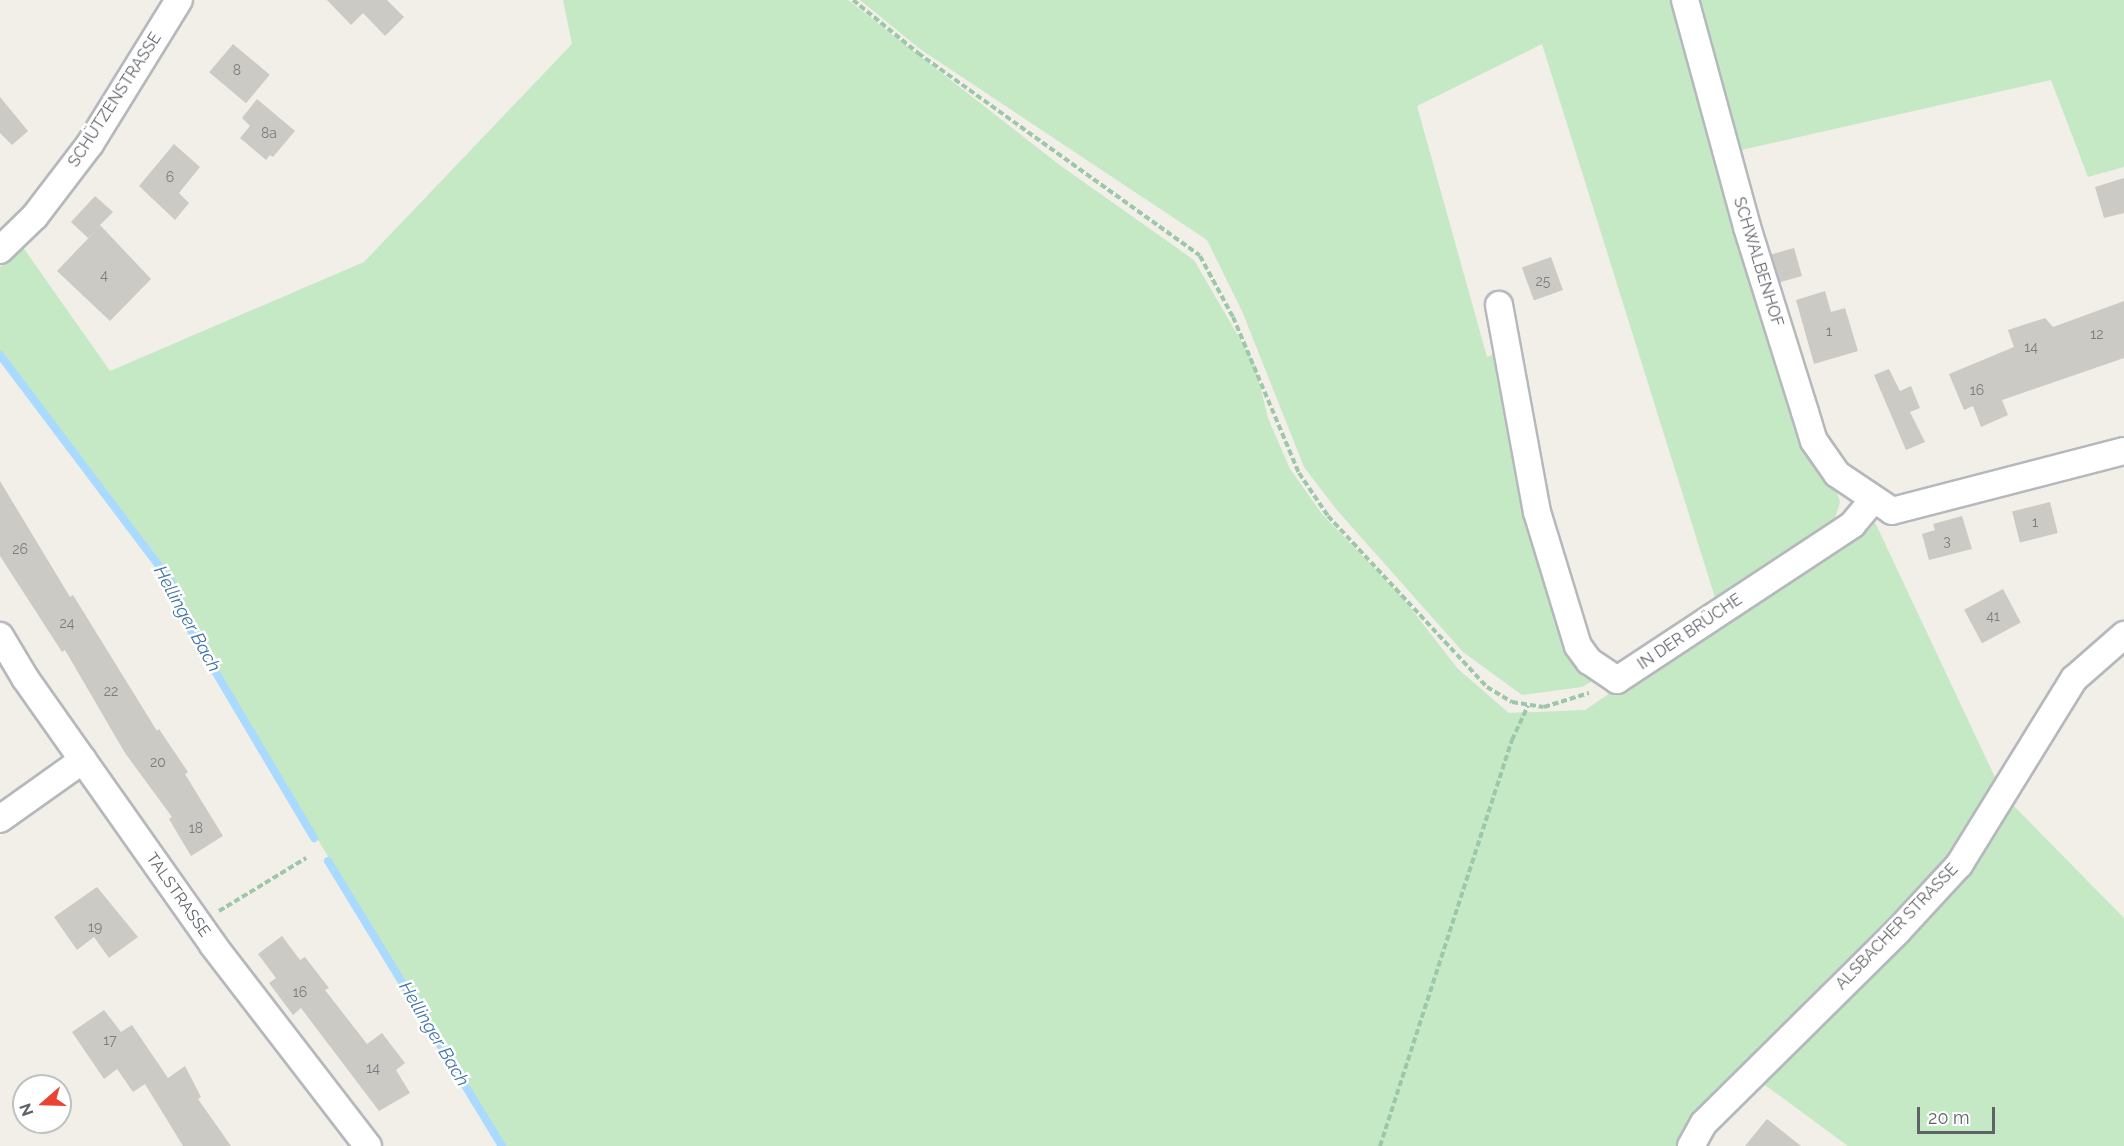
<!DOCTYPE html>
<meta charset="utf-8">
<style>
body{margin:0}
#map{position:relative;width:2124px;height:1146px;overflow:hidden;background:#f1efe8;font-family:Raleway,sans-serif}
div>[style]{position:absolute}
.green>*{inset:0;background:#c5e8c5}
.stream>*{height:8px;margin:-4px;padding:0 4px;transform-origin:4px;border-radius:4px;background:#aadaff}
.building>*{inset:0;background:#cccac5;transform-origin:0 0}
.path>*{height:4px;margin-top:-2px;transform-origin:0;background:repeating-linear-gradient(90deg,#9cc7a9 0 6px,transparent 0 9px)}
.roads{filter:drop-shadow(2px 0 #b5b8bc) drop-shadow(-2px 0 #b5b8bc) drop-shadow(0 2px #b5b8bc) drop-shadow(0 -2px #b5b8bc)}
.minor>*{height:26px;margin:-13px;padding:0 13px;transform-origin:13px;border-radius:13px;background:#fff}
span{translate:-50% -50%;white-space:nowrap;text-align:center;line-height:1.15;-webkit-text-stroke:5px #fff;paint-order:stroke}
.number-label{font-size:14px;color:#7a7d7f}
.number-label span{-webkit-text-stroke-width:0}
.street-label{font-size:16px;color:#5f6368}
.water-label{font-size:18px;color:#4174aa;font-style:italic}
.north{position:absolute;left:12px;top:1074px;width:60px;height:60px;box-sizing:border-box;background:#fff;border:2px solid #bfc1c3;border-radius:50%;rotate:250deg;font-size:16px;font-weight:700;line-height:24px;text-align:center;color:#5f6368}
.north::after{content:'';display:block;margin:auto;width:21px;height:27px;background:#ea4335;clip-path:polygon(50% 0,100% 100%,50% 72%,0 100%)}
.scale{position:absolute;left:1917px;top:1107px;width:78px;height:27px;box-sizing:border-box;border:3px solid #5f6368;border-top:0;padding-left:8px;font-size:18px;line-height:21px;white-space:nowrap;color:#5f6368;-webkit-text-stroke:4px #fff;paint-order:stroke}
</style>
<div id="map">
<div class="green">
<i style="clip-path:polygon(563px 0,848px 0,1061px 166px,1194px 260px,1255px 365px,1268px 418px,1290px 469px,1322px 514px,1402px 597px,1458px 669px,1509px 713px,1585px 710px,1872px 516px,2000px 788px,1954px 861px,1686px 1146px,500px 1146px,159px 572px,0 353px,0 267px,22px 246px,110px 371px,364px 262px,572px 44px)"></i>
<i style="clip-path:polygon(860px 0,1678px 0,1840px 502px,1833px 525px,1717px 604px,1542px 44px,1417px 106px,1487px 357px,1503px 351px,1530px 510px,1603px 675px,1582px 687px,1522px 695px,1463px 652px,1336px 509px,1304px 467px,1242px 311px,1207px 240px,920px 49px)"></i>
<i style="clip-path:polygon(1690px 0,2124px 0,2124px 167px,2088px 177px,2051px 80px,1728px 153px)"></i>
<i style="clip-path:polygon(2007px 799px,2124px 918px,2124px 1146px,1848px 1146px,1754px 1077px)"></i>
</div>
<div class="stream">
<i style="left:0;top:355px;width:281px;rotate:53deg"></i>
<i style="left:169px;top:579px;width:20px;rotate:60deg"></i>
<i style="left:179px;top:596px;width:24px;rotate:78deg"></i>
<i style="left:184px;top:619px;width:255px;rotate:59.3deg"></i>
<i style="left:328px;top:861px;width:334px;rotate:58.6deg"></i>
</div>
<div class="building">
<i style="clip-path:polygon(327px 0,387px 0,404px 17px,385px 36px,363px 13px,351px 25px)"></i>
<i style="left:233px;top:44px;width:48px;height:37px;rotate:40deg"></i>
<i style="clip-path:polygon(0 97px,28px 131px,12px 145px,0 133px)"></i>
<i style="clip-path:polygon(257px 99px,295px 131px,273px 157px,270px 155px,266px 160px,240px 138px,250px 126px,242px 118px)"></i>
<i style="clip-path:polygon(174px 144px,200px 167px,179px 193px,189px 203px,175px 220px,139px 186px)"></i>
<i style="clip-path:polygon(2124px 178px,2124px 213px,2104px 218px,2095px 187px)"></i>
<i style="clip-path:polygon(95px 196px,113px 212px,100px 225px,151px 279px,110px 321px,57px 271px,99px 227px,88px 238px,71px 222px)"></i>
<i style="left:1794px;top:248px;width:29px;height:24px;rotate:74deg"></i>
<i style="left:1551px;top:257px;width:35px;height:31px;rotate:70deg"></i>
<i style="clip-path:polygon(1825px 291px,1831px 312px,1845px 308px,1858px 351px,1814px 364px,1796px 300px)"></i>
<i style="clip-path:polygon(2124px 301px,2124px 358px,2002px 400px,2008px 415px,1981px 427px,1973px 406px,1964px 410px,1949px 374px,2014px 347px,2008px 330px,2045px 318px,2053px 327px)"></i>
<i style="clip-path:polygon(1889px 369px,1900px 391px,1911px 386px,1920px 408px,1910px 412px,1925px 442px,1906px 450px,1874px 375px)"></i>
<i style="clip-path:polygon(0 481px,70px 597px,73px 595px,157px 731px,159px 729px,188px 772px,185px 774px,223px 836px,191px 856px,169px 819px,172px 817px,125px 753px,65px 650px,62px 652px,0 556px)"></i>
<i style="left:2050px;top:502px;width:32px;height:39px;rotate:76deg"></i>
<i style="clip-path:polygon(1962px 516px,1972px 549px,1929px 560px,1922px 534px,1935px 530px,1933px 524px)"></i>
<i style="left:2003px;top:589px;width:38px;height:44px;rotate:62deg"></i>
<i style="clip-path:polygon(97px 887px,138px 937px,109px 958px,94px 937px,77px 950px,54px 917px)"></i>
<i style="clip-path:polygon(282px 936px,300px 960px,305px 957px,329px 988px,325px 990px,367px 1044px,382px 1033px,405px 1063px,396px 1070px,410px 1093px,379px 1111px,301px 1008px,293px 1015px,269px 983px,276px 978px,258px 954px)"></i>
<i style="clip-path:polygon(104px 1010px,121px 1032px,132px 1025px,168px 1078px,185px 1066px,201px 1097px,198px 1099px,231px 1146px,183px 1146px,145px 1084px,133px 1092px,117px 1069px,104px 1079px,72px 1032px)"></i>
<i style="clip-path:polygon(1767px 1119px,1801px 1146px,1745px 1146px)"></i>
</div>
<div class="path">
<i style="left:853px;top:0;width:84px;rotate:39.2deg"></i>
<i style="left:918px;top:53px;width:347px;rotate:35.7deg"></i>
<i style="left:1200px;top:256px;width:69px;rotate:61.6deg"></i>
<i style="left:1233px;top:317px;width:169px;rotate:67.1deg"></i>
<i style="left:1299px;top:473px;width:52px;rotate:56deg"></i>
<i style="left:1328px;top:516px;width:233px;rotate:47.1deg"></i>
<i style="left:1487px;top:687px;width:29px;rotate:31deg"></i>
<i style="left:1512px;top:702px;width:32px;rotate:9deg"></i>
<i style="left:1544px;top:707px;width:47px;rotate:-17.3deg"></i>
<i style="left:219px;top:911px;width:102px;rotate:-31.3deg"></i>
<i style="left:1380px;top:1146px;width:427px;rotate:-72deg"></i>
<i style="left:1512px;top:740px;width:38px;rotate:-65deg"></i>
</div>
<div class="roads">
<div class="minor">
<i style="left:1685px;top:0;width:235px;rotate:74.7deg"></i>
<i style="left:1747px;top:227px;width:194px;rotate:72.6deg"></i>
<i style="left:1805px;top:412px;width:30px;rotate:73deg"></i>
<i style="left:1814px;top:441px;width:40px;rotate:55.1deg"></i>
<i style="left:1837px;top:474px;width:66px;rotate:33.9deg"></i>
<i style="left:1892px;top:511px;width:240px;rotate:-14.5deg"></i>
<i style="left:0;top:250px;width:49px;rotate:-44.2deg"></i>
<i style="left:35px;top:216px;width:91px;rotate:-52.6deg"></i>
<i style="left:90px;top:144px;width:169px;rotate:-58.3deg"></i>
<i style="left:1499px;top:305px;width:210px;rotate:79.6deg"></i>
<i style="left:1537px;top:512px;width:140px;rotate:73deg"></i>
<i style="left:1578px;top:646px;width:19px;rotate:54deg"></i>
<i style="left:1589px;top:661px;width:34px;rotate:34deg"></i>
<i style="left:1617px;top:680px;width:282px;rotate:-33.4deg"></i>
<i style="left:1852px;top:525px;width:34px;rotate:-50deg"></i>
<i style="left:0;top:636px;width:49px;rotate:59.2deg"></i>
<i style="left:25px;top:678px;width:327px;rotate:54.8deg"></i>
<i style="left:213px;top:945px;width:254px;rotate:52.4deg"></i>
<i style="left:0;top:819px;width:102px;rotate:-35.4deg"></i>
<i style="left:1691px;top:1146px;width:26px;rotate:-61deg"></i>
<i style="left:1704px;top:1123px;width:273px;rotate:-44.7deg"></i>
<i style="left:1898px;top:931px;width:90px;rotate:-47.3deg"></i>
<i style="left:1959px;top:865px;width:219px;rotate:-58.3deg"></i>
<i style="left:2074px;top:679px;width:67px;rotate:-41.3deg"></i>
</div>
</div>
<div class="number-label">
<span style="left:237px;top:70px">8</span>
<span style="left:269px;top:133px">8a</span>
<span style="left:170px;top:177px">6</span>
<span style="left:104px;top:275px">4</span>
<span style="left:1543px;top:281px">25</span>
<span style="left:1829px;top:331px">1</span>
<span style="left:2097px;top:334px">12</span>
<span style="left:2031px;top:347px">14</span>
<span style="left:1977px;top:390px">16</span>
<span style="left:2035px;top:522px">1</span>
<span style="left:1947px;top:541px">3</span>
<span style="left:20px;top:549px">26</span>
<span style="left:1993px;top:616px">41</span>
<span style="left:67px;top:623px">24</span>
<span style="left:111px;top:691px">22</span>
<span style="left:158px;top:762px">20</span>
<span style="left:196px;top:828px">18</span>
<span style="left:95px;top:927px">19</span>
<span style="left:300px;top:992px">16</span>
<span style="left:110px;top:1040px">17</span>
<span style="left:373px;top:1068px">14</span>
</div>
<div class="street-label">
<span style="left:115px;top:100px;rotate:-57deg">SCHÜTZENSTRASSE</span>
<span style="left:1758px;top:262px;rotate:73deg">SCHWALBENHOF</span>
<span style="left:1690px;top:632px;rotate:-34deg">IN DER BRÜCHE</span>
<span style="left:178px;top:895px;rotate:55deg">TALSTRASSE</span>
<span style="left:1897px;top:927px;rotate:-46deg">ALSBACHER STRASSE</span>
</div>
<div class="water-label">
<span style="left:187px;top:619px;rotate:61deg">Hellinger Bach</span>
<span style="left:434px;top:1034px;rotate:59deg">Hellinger Bach</span>
</div>
<div class="north">N</div>
<div class="scale">20 m</div>
</div>
